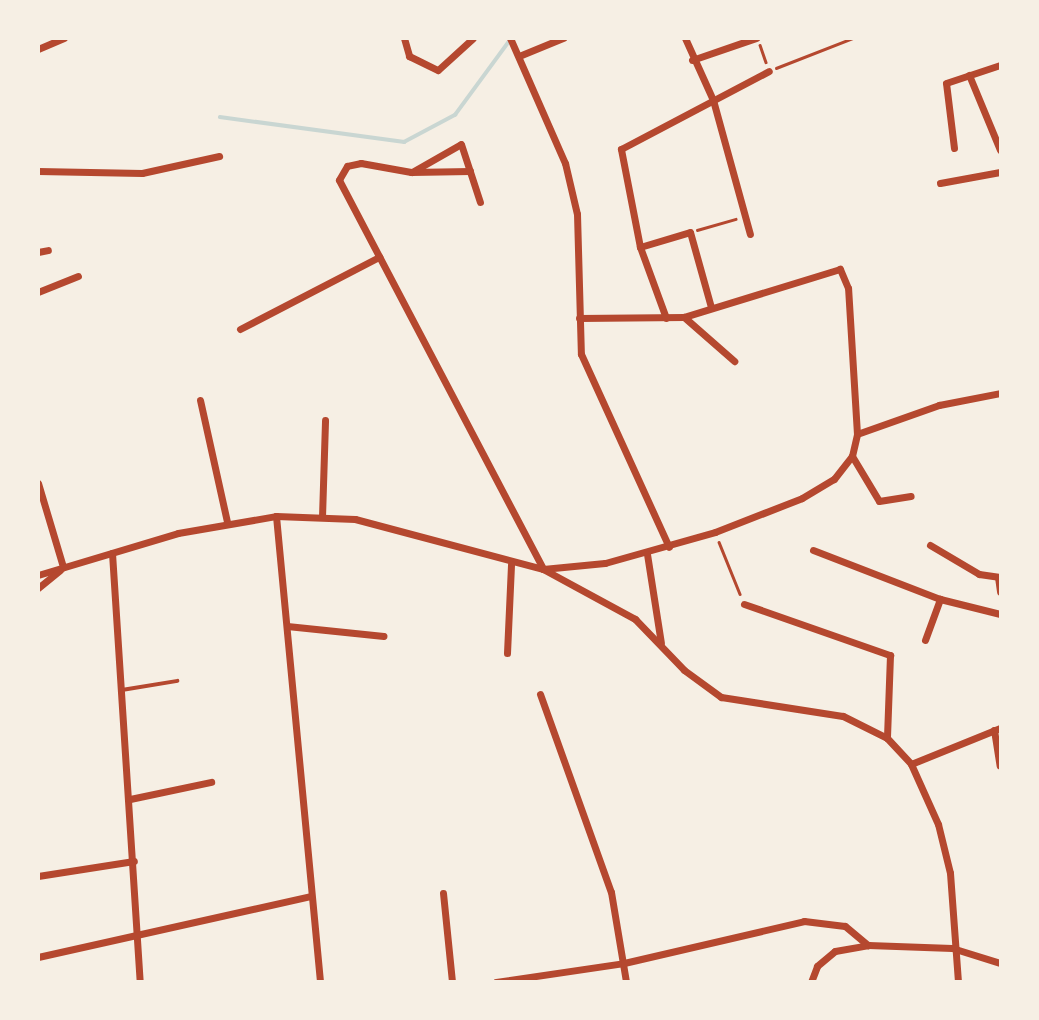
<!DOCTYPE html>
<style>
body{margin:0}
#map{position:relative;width:1039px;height:1020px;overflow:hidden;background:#f6efe4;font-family:Cabin,sans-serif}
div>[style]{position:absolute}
.stream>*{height:3.5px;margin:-1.75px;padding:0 1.75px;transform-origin:1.75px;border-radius:1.75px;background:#c9d6d2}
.path>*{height:2.5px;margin:-1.25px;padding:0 1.25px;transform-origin:1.25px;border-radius:1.25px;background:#b5482f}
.service>*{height:3.5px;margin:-1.75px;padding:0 1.75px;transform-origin:1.75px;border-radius:1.75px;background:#b5482f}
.minor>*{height:7px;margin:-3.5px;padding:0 3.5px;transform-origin:3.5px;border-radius:3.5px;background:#b5482f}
span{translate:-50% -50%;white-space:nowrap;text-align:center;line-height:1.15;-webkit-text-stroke:6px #f6efe4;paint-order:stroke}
.frame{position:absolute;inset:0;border:40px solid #f6efe4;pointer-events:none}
</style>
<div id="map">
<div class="stream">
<i style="left:220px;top:117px;width:186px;rotate:7.7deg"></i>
<i style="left:404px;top:142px;width:58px;rotate:-27.9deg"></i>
<i style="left:455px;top:115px;width:93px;rotate:-53.7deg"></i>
</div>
<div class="path">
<i style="left:760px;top:45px;width:18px;rotate:71deg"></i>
<i style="left:776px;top:68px;width:83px;rotate:-21.3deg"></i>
<i style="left:697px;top:230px;width:40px;rotate:-16deg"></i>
<i style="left:719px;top:542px;width:56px;rotate:68deg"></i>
</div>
<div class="service">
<i style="left:122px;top:690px;width:56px;rotate:-9.3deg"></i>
</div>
<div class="minor">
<i style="left:404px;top:38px;width:19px;rotate:74deg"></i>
<i style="left:409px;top:56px;width:32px;rotate:26deg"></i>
<i style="left:438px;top:70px;width:47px;rotate:-42.4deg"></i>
<i style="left:510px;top:38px;width:137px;rotate:66.3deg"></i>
<i style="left:565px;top:163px;width:52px;rotate:76.8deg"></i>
<i style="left:577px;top:214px;width:140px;rotate:88.4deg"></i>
<i style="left:581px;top:354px;width:212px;rotate:65.5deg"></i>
<i style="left:685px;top:38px;width:68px;rotate:65.7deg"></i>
<i style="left:713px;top:100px;width:139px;rotate:74.6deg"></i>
<i style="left:38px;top:49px;width:28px;rotate:-23deg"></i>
<i style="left:519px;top:56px;width:48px;rotate:-22.2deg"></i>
<i style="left:692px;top:60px;width:68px;rotate:-19deg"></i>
<i style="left:969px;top:75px;width:81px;rotate:67.5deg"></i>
<i style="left:954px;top:148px;width:65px;rotate:-97deg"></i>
<i style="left:946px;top:83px;width:57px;rotate:-18.4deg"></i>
<i style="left:38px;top:171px;width:104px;rotate:1.1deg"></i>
<i style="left:142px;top:173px;width:79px;rotate:-12.4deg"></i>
<i style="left:470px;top:171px;width:59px;rotate:179deg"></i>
<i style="left:411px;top:172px;width:51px;rotate:-169.8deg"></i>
<i style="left:361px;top:163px;width:14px;rotate:168deg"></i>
<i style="left:347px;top:166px;width:16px;rotate:120deg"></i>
<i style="left:339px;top:180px;width:439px;rotate:62.3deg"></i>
<i style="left:543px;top:569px;width:62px;rotate:-5.5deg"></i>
<i style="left:605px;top:563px;width:114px;rotate:-15.7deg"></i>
<i style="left:715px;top:532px;width:93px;rotate:-21.3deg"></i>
<i style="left:802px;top:498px;width:37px;rotate:-31deg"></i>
<i style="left:834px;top:479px;width:29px;rotate:-52deg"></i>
<i style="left:852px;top:456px;width:23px;rotate:-77deg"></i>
<i style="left:857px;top:434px;width:146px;rotate:-93.5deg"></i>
<i style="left:848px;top:288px;width:21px;rotate:-113deg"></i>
<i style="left:840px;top:269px;width:163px;rotate:162.9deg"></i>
<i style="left:684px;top:317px;width:105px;rotate:179.5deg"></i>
<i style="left:412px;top:172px;width:56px;rotate:-29.7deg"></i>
<i style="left:461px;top:144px;width:61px;rotate:71.9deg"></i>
<i style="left:940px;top:183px;width:61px;rotate:-10.4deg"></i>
<i style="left:640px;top:247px;width:52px;rotate:-16.7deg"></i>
<i style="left:690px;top:232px;width:78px;rotate:74.4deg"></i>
<i style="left:38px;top:252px;width:10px;rotate:-11deg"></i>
<i style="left:38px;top:292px;width:43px;rotate:-21.8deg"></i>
<i style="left:684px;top:317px;width:67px;rotate:41.3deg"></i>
<i style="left:666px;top:318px;width:76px;rotate:-110.1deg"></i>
<i style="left:640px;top:247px;width:100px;rotate:-101deg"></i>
<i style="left:621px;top:149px;width:167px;rotate:-27.8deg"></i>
<i style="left:240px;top:329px;width:157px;rotate:-27.4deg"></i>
<i style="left:200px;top:400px;width:125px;rotate:77.5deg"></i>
<i style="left:857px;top:434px;width:87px;rotate:-19.5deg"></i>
<i style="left:939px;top:405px;width:62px;rotate:-11.1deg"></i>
<i style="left:852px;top:456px;width:52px;rotate:59deg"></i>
<i style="left:879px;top:501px;width:32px;rotate:-9deg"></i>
<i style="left:38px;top:483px;width:88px;rotate:73.4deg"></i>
<i style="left:276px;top:516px;width:468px;rotate:84.6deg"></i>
<i style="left:322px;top:517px;width:97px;rotate:-88.2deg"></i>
<i style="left:930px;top:545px;width:57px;rotate:30.6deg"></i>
<i style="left:979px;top:574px;width:21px;rotate:8deg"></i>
<i style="left:813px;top:550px;width:136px;rotate:21.1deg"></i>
<i style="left:940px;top:599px;width:62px;rotate:14deg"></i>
<i style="left:112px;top:553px;width:430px;rotate:86.3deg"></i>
<i style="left:647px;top:554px;width:90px;rotate:81.1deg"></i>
<i style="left:38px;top:575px;width:146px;rotate:-16.7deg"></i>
<i style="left:178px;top:533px;width:99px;rotate:-9.8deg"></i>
<i style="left:276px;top:516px;width:79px;rotate:2.2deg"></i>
<i style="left:355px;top:519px;width:195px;rotate:14.9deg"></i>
<i style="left:543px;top:569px;width:105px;rotate:28.5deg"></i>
<i style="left:635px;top:619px;width:71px;rotate:46.1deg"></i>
<i style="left:684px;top:670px;width:46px;rotate:36.1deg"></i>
<i style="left:721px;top:697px;width:123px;rotate:8.9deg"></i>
<i style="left:843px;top:716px;width:49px;rotate:26.6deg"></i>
<i style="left:887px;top:738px;width:35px;rotate:47deg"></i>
<i style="left:911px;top:764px;width:66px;rotate:65.8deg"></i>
<i style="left:938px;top:824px;width:50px;rotate:76.2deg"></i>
<i style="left:950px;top:873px;width:109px;rotate:85.8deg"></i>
<i style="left:998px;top:577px;width:15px;rotate:82deg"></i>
<i style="left:38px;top:588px;width:28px;rotate:-39deg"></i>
<i style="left:744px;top:604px;width:155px;rotate:19.3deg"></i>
<i style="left:890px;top:655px;width:83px;rotate:92.1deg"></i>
<i style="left:287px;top:626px;width:97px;rotate:5.9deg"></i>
<i style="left:925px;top:640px;width:44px;rotate:-69.9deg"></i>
<i style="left:507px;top:653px;width:89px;rotate:-87.4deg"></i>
<i style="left:540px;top:694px;width:210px;rotate:70.3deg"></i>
<i style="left:611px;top:892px;width:91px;rotate:80.5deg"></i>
<i style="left:994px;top:730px;width:36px;rotate:81deg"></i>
<i style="left:911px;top:764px;width:96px;rotate:-22deg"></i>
<i style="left:130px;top:799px;width:83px;rotate:-11.9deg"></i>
<i style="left:38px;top:876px;width:97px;rotate:-8.9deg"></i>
<i style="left:443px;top:893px;width:89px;rotate:84.2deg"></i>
<i style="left:38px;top:957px;width:279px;rotate:-12.6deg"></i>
<i style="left:496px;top:982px;width:129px;rotate:-8.4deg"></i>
<i style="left:624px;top:963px;width:185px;rotate:-13.1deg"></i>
<i style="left:804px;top:921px;width:41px;rotate:7deg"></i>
<i style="left:845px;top:926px;width:30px;rotate:40deg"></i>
<i style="left:811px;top:982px;width:17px;rotate:-69deg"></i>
<i style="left:817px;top:966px;width:23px;rotate:-40deg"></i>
<i style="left:835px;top:951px;width:34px;rotate:-10deg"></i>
<i style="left:868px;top:945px;width:84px;rotate:2deg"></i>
<i style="left:952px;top:948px;width:50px;rotate:17.4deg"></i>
</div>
<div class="frame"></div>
</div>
